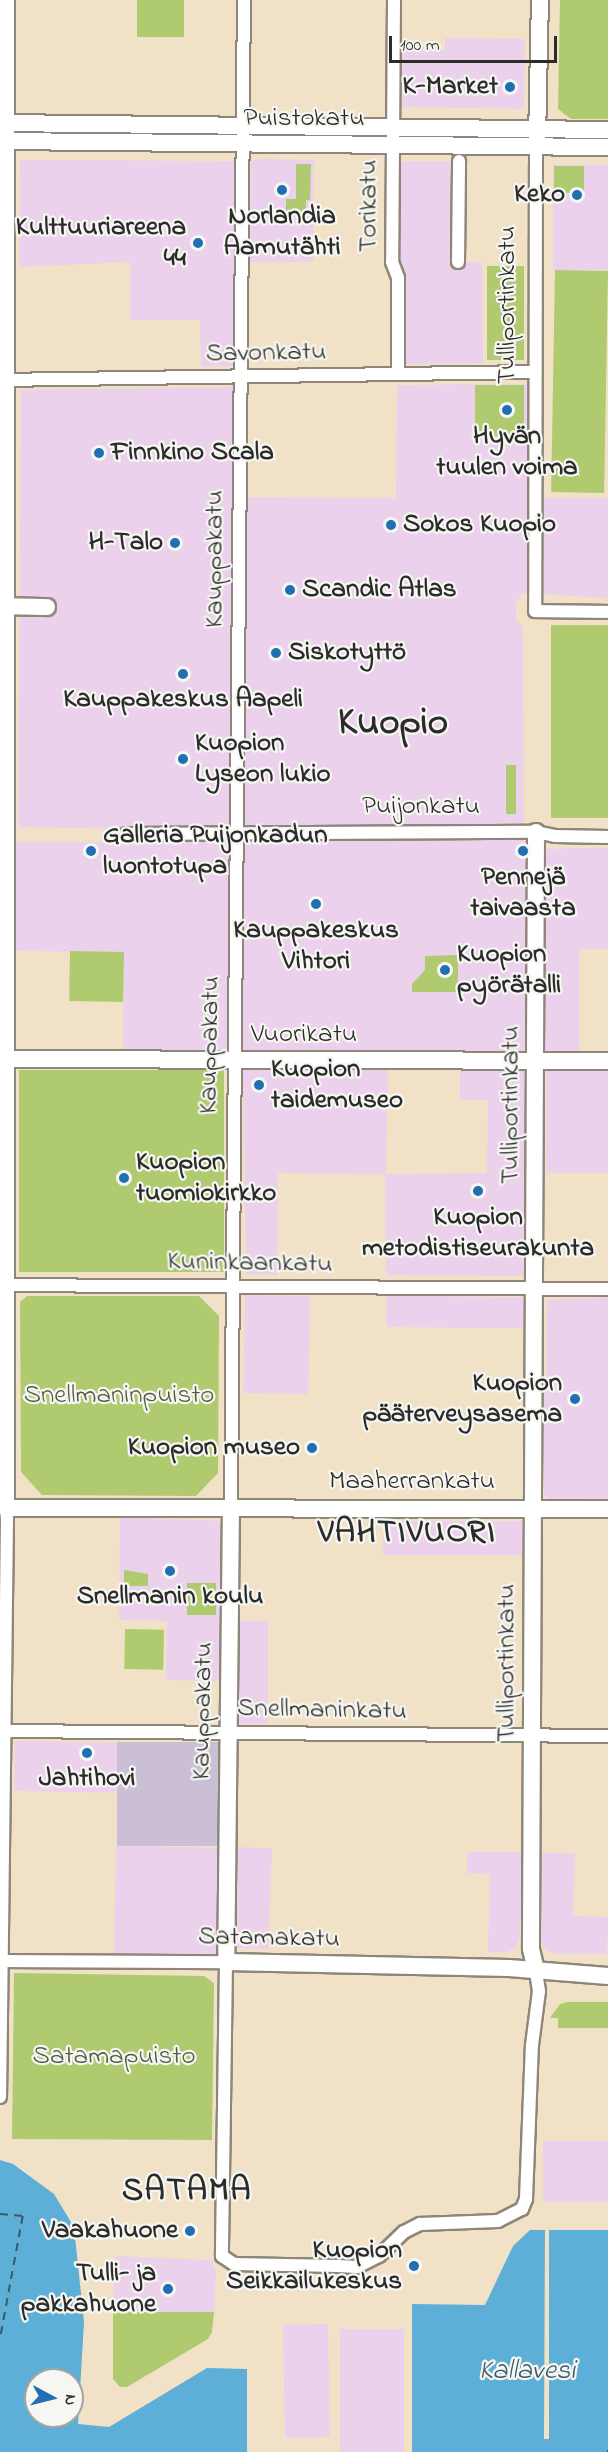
<!DOCTYPE html>
<meta charset="utf-8">
<style>
body{margin:0}
#map{position:relative;width:608px;height:2452px;overflow:hidden;background:#f1e2c7;font-family:"Indie Flower",sans-serif}
div>[style]{position:absolute}
.built>*{inset:0;background:#ebd1eb;transform-origin:0 0}
.industrial>*{inset:0;background:#cbbfd5;transform-origin:0 0}
.green>*{inset:0;background:#b0ca70;transform-origin:0 0}
.water>*{inset:0;background:#5dafd8}
.pier>*{inset:0;background:#f1e2c7}
.ferry>*{height:1.5px;margin-top:-0.75px;transform-origin:0;background:repeating-linear-gradient(90deg,#3c5968 0 8px,transparent 0 14px)}
.roads{filter:drop-shadow(2px 0 #8e8679) drop-shadow(-2px 0 #8e8679) drop-shadow(0 2px #8e8679) drop-shadow(0 -2px #8e8679)}
.street>*{height:12px;margin:-6px;padding:0 6px;transform-origin:6px;border-radius:6px;background:#fff}
.secondary>*{height:16px;margin:-8px;padding:0 8px;transform-origin:8px;border-radius:8px;background:#fff}
.dots>*{width:16px;height:16px;translate:-50% -50%;box-sizing:border-box;border:3px solid #f6f6f2;border-radius:50%}
span{translate:-50% -50%;white-space:nowrap;text-align:center;line-height:1.15;-webkit-text-stroke:4.5px #f6f6f2;paint-order:stroke}
.poi-label{font-size:27px;color:#2b2b2b;font-weight:700}
.right{translate:-100% -50%;text-align:right}
.left{translate:0 -50%;text-align:left}
.street-label{font-size:27px;color:#2b2b2b}
.park-label{font-size:27px;color:#535b40}
.water-label{font-size:28px;color:#3c5968;font-style:italic}
.district-label{font-size:33px;color:#2b2b2b;font-weight:700;letter-spacing:1.5px}
.town-label{font-size:39px;color:#2b2b2b;font-weight:700}
.north{position:absolute;left:24px;top:2368px;width:60px;height:60px;box-sizing:border-box;background:#f6f6f2;border:2px solid #a5a5a2;border-radius:50%;rotate:97deg;font-size:16px;font-weight:700;line-height:24px;text-align:center;color:#2b2b2b}
.north::after{content:'';display:block;margin:auto;width:21px;height:27px;background:#1f6fb2;clip-path:polygon(50% 0,100% 100%,50% 72%,0 100%)}
.scale{position:absolute;left:389px;top:36px;width:168px;height:27px;box-sizing:border-box;border:3px solid #2b2b2b;border-top:0;padding-left:8px;font-size:18px;line-height:21px;white-space:nowrap;color:#2b2b2b;-webkit-text-stroke:4px #f6f6f2;paint-order:stroke}
</style>
<div id="map">
<div class="built">
<i style="clip-path:polygon(445px 38px,525px 39px,524px 109px,402px 107px,403px 50px,445px 50px)"></i>
<i style="clip-path:polygon(259px 159px,314px 160px,313px 262px,250px 262px,251px 161px)"></i>
<i style="clip-path:polygon(20px 160px,237px 161px,235px 366px,201px 367px,200px 320px,130px 320px,130px 262px,19px 267px)"></i>
<i style="clip-path:polygon(399px 161px,463px 161px,461px 262px,482px 262px,483px 363px,405px 364px,406px 273px,399px 262px)"></i>
<i style="left:553px;top:165px;width:55px;height:105px"></i>
<i style="clip-path:polygon(534px 372px,534px 498px,608px 498px,608px 598px,522px 593px,516px 603px,516px 619px,523px 627px,524px 845px,528px 849px,608px 848px,608px 949px,579px 949px,579px 1051px,123px 1052px,124px 952px,15px 951px,16px 842px,126px 842px,126px 829px,18px 827px,21px 390px,234px 387px,233px 497px,396px 498px,397px 385px,526px 384px,526px 373px)"></i>
<i style="clip-path:polygon(388px 1067px,386px 1174px,487px 1173px,488px 1100px,460px 1100px,460px 1068px,528px 1069px,526px 1276px,386px 1275px,385px 1174px,278px 1173px,277px 1275px,246px 1274px,243px 1070px)"></i>
<i style="left:546px;top:1070px;width:62px;height:103px"></i>
<i style="left:245px;top:1295px;width:65px;height:98px;rotate:1deg"></i>
<i style="clip-path:polygon(386px 1296px,522px 1297px,526px 1300px,526px 1328px,387px 1327px)"></i>
<i style="clip-path:polygon(608px 1297px,608px 1498px,549px 1499px,544px 1495px,542px 1396px,546px 1380px,547px 1300px)"></i>
<i style="clip-path:polygon(120px 1517px,221px 1521px,219px 1681px,166px 1680px,167px 1621px,119px 1620px)"></i>
<i style="left:383px;top:1521px;width:141px;height:34px"></i>
<i style="left:239px;top:1621px;width:29px;height:103px"></i>
<i style="left:15px;top:1741px;width:102px;height:50px;rotate:1deg"></i>
<i style="left:116px;top:1846px;width:103px;height:107px;rotate:1deg"></i>
<i style="left:236px;top:1847px;width:36px;height:101px;rotate:2deg"></i>
<i style="clip-path:polygon(467px 1852px,523px 1852px,520px 1937px,516px 1948px,507px 1952px,488px 1953px,490px 1874px,467px 1873px)"></i>
<i style="clip-path:polygon(542px 1853px,575px 1853px,573px 1916px,608px 1917px,607px 1954px,555px 1954px,544px 1949px,541px 1941px)"></i>
<i style="left:543px;top:2141px;width:65px;height:61px"></i>
<i style="clip-path:polygon(115px 2256px,211px 2260px,216px 2270px,214px 2312px,113px 2312px)"></i>
<i style="left:328px;top:2324px;width:113px;height:45px;rotate:89deg"></i>
<i style="left:340px;top:2329px;width:64px;height:123px"></i>
</div>
<div class="industrial">
<i style="left:117px;top:1742px;width:103px;height:104px"></i>
</div>
<div class="green">
<i style="left:137px;top:0;width:47px;height:37px"></i>
<i style="clip-path:polygon(560px 0,608px 0,608px 119px,571px 119px,558px 109px)"></i>
<i style="clip-path:polygon(296px 164px,311px 164px,310px 200px,306px 200px,306px 213px,286px 212px,286px 199px,296px 199px)"></i>
<i style="left:584px;top:166px;width:27px;height:30px;rotate:90deg"></i>
<i style="left:487px;top:266px;width:37px;height:94px"></i>
<i style="left:555px;top:270px;width:53px;height:222px;rotate:1deg"></i>
<i style="left:475px;top:385px;width:49px;height:51px"></i>
<i style="left:551px;top:625px;width:57px;height:193px"></i>
<i style="left:506px;top:765px;width:10px;height:49px"></i>
<i style="left:70px;top:951px;width:54px;height:50px;rotate:1deg"></i>
<i style="clip-path:polygon(458px 955px,458px 992px,412px 992px,412px 984px,425px 970px,425px 956px)"></i>
<i style="left:19px;top:1070px;width:205px;height:202px"></i>
<i style="clip-path:polygon(27px 1296px,199px 1296px,219px 1316px,218px 1473px,196px 1496px,42px 1495px,21px 1472px,20px 1302px)"></i>
<i style="clip-path:polygon(124px 1570px,148px 1574px,148px 1586px,124px 1586px)"></i>
<i style="left:187px;top:1583px;width:29px;height:32px"></i>
<i style="left:125px;top:1629px;width:39px;height:40px;rotate:1deg"></i>
<i style="clip-path:polygon(14px 1973px,204px 1976px,214px 1983px,212px 2140px,12px 2139px)"></i>
<i style="clip-path:polygon(567px 2002px,608px 2002px,608px 2028px,558px 2028px,558px 2018px,550px 2018px,560px 2004px)"></i>
<i style="clip-path:polygon(113px 2312px,214px 2312px,212px 2332px,208px 2339px,127px 2387px,120px 2387px,113px 2379px)"></i>
</div>
<div class="water">
<i style="clip-path:polygon(evenodd,0 2160px,13px 2164px,54px 2194px,74px 2227px,84px 2322px,78px 2424px,109px 2427px,207px 2368px,247px 2369px,247px 2452px,0 2452px,0 2160px,36px 2380px,72px 2380px,72px 2416px,36px 2416px,36px 2380px)"></i>
<i style="clip-path:polygon(530px 2230px,608px 2230px,608px 2452px,412px 2452px,412px 2304px,485px 2305px,513px 2246px)"></i>
</div>
<div class="pier">
<i style="clip-path:polygon(545px 2230px,549px 2230px,549px 2439px,544px 2439px)"></i>
</div>
<div class="ferry">
<i style="left:0;top:2214px;width:23px;rotate:5deg"></i>
<i style="left:23px;top:2216px;width:126px;rotate:100.5deg"></i>
<i style="left:607px;top:2452px;width:2px;rotate:-63deg"></i>
</div>
<div class="roads">
<div class="street">
<i style="left:394px;top:0;width:262px;rotate:90.4deg"></i>
<i style="left:392px;top:262px;width:17px;rotate:69deg"></i>
<i style="left:398px;top:278px;width:96px;rotate:90deg"></i>
<i style="left:536px;top:147px;width:464px;rotate:90.1deg"></i>
<i style="left:535px;top:611px;width:73px;rotate:0.8deg"></i>
<i style="left:458px;top:262px;width:101px;rotate:-89.4deg"></i>
<i style="left:0;top:380px;width:534px;rotate:-0.86deg"></i>
<i style="left:126px;top:834px;width:410px;rotate:-0.3deg"></i>
<i style="left:536px;top:832px;width:19px;rotate:12deg"></i>
<i style="left:555px;top:836px;width:53px;rotate:1.1deg"></i>
<i style="left:0;top:1285px;width:608px;rotate:0.38deg"></i>
<i style="left:231px;top:1506px;width:1506px;rotate:-89.51deg"></i>
<i style="left:0;top:1508px;width:6px"></i>
<i style="left:6px;top:1508px;width:11px;rotate:85deg"></i>
<i style="left:7px;top:1519px;width:578px;rotate:90.69deg"></i>
<i style="left:0;top:1731px;width:608px;rotate:0.47deg"></i>
<i style="left:0;top:1961px;width:226px;rotate:0.3deg"></i>
<i style="left:226px;top:1962px;width:294px;rotate:90.8deg"></i>
<i style="left:222px;top:2256px;width:14px;rotate:34deg"></i>
<i style="left:234px;top:2264px;width:103px;rotate:1.1deg"></i>
<i style="left:337px;top:2266px;width:20px;rotate:3deg"></i>
<i style="left:357px;top:2267px;width:25px;rotate:-27deg"></i>
<i style="left:379px;top:2256px;width:35px;rotate:-44deg"></i>
<i style="left:404px;top:2232px;width:18px;rotate:-27deg"></i>
<i style="left:420px;top:2224px;width:78px;rotate:-2.2deg"></i>
<i style="left:498px;top:2221px;width:27px;rotate:-27deg"></i>
<i style="left:522px;top:2209px;width:11px;rotate:-68deg"></i>
<i style="left:526px;top:2199px;width:154px;rotate:-87.8deg"></i>
<i style="left:532px;top:2045px;width:54px;rotate:-82.6deg"></i>
<i style="left:539px;top:1991px;width:20px;rotate:-99deg"></i>
</div>
<div class="secondary">
<i style="left:6px;top:0;width:1508px;rotate:90deg"></i>
<i style="left:6px;top:1508px;width:602px;rotate:0.1deg"></i>
<i style="left:0;top:123px;width:608px;rotate:0.66deg"></i>
<i style="left:537px;top:140px;width:140px;rotate:-88.8deg"></i>
<i style="left:0;top:141px;width:608px;rotate:0.57deg"></i>
<i style="left:0;top:606px;width:47px;rotate:1.2deg"></i>
<i style="left:536px;top:832px;width:1117px;rotate:90.26deg"></i>
<i style="left:531px;top:1949px;width:23px;rotate:77deg"></i>
<i style="left:7px;top:1059px;width:601px;rotate:0.19deg"></i>
<i style="left:231px;top:1506px;width:456px;rotate:90.6deg"></i>
<i style="left:226px;top:1962px;width:283px;rotate:1.2deg"></i>
<i style="left:509px;top:1968px;width:99px;rotate:4.6deg"></i>
</div>
</div>
<div class="dots">
<i style="left:510px;top:87px;background:#1f6fb2"></i>
<i style="left:282px;top:190px;background:#1f6fb2"></i>
<i style="left:577px;top:195px;background:#1f6fb2"></i>
<i style="left:198px;top:243px;background:#1f6fb2"></i>
<i style="left:507px;top:410px;background:#1f6fb2"></i>
<i style="left:99px;top:453px;background:#1f6fb2"></i>
<i style="left:391px;top:525px;background:#1f6fb2"></i>
<i style="left:175px;top:543px;background:#1f6fb2"></i>
<i style="left:290px;top:590px;background:#1f6fb2"></i>
<i style="left:276px;top:653px;background:#1f6fb2"></i>
<i style="left:183px;top:674px;background:#1f6fb2"></i>
<i style="left:183px;top:759px;background:#1f6fb2"></i>
<i style="left:91px;top:851px;background:#1f6fb2"></i>
<i style="left:523px;top:851px;background:#1f6fb2"></i>
<i style="left:316px;top:904px;background:#1f6fb2"></i>
<i style="left:445px;top:970px;background:#1f6fb2"></i>
<i style="left:259px;top:1085px;background:#1f6fb2"></i>
<i style="left:124px;top:1178px;background:#1f6fb2"></i>
<i style="left:478px;top:1191px;background:#1f6fb2"></i>
<i style="left:575px;top:1399px;background:#1f6fb2"></i>
<i style="left:312px;top:1448px;background:#1f6fb2"></i>
<i style="left:170px;top:1571px;background:#1f6fb2"></i>
<i style="left:87px;top:1753px;background:#1f6fb2"></i>
<i style="left:190px;top:2231px;background:#1f6fb2"></i>
<i style="left:414px;top:2266px;background:#1f6fb2"></i>
<i style="left:168px;top:2289px;background:#1f6fb2"></i>
</div>
<div class="poi-label">
<span class="right" style="left:498px;top:87px">K-Market</span>
<span class="right" style="left:565px;top:195px">Keko</span>
<span style="left:282px;top:232px">Norlandia<br>Aamutähti</span>
<span class="right" style="left:186px;top:243px">Kulttuuriareena<br>44</span>
<span style="left:507px;top:452px">Hyvän<br>tuulen voima</span>
<span class="left" style="left:111px;top:453px">Finnkino Scala</span>
<span class="left" style="left:403px;top:525px">Sokos Kuopio</span>
<span class="right" style="left:163px;top:543px">H-Talo</span>
<span class="left" style="left:302px;top:590px">Scandic Atlas</span>
<span class="left" style="left:288px;top:653px">Siskotyttö</span>
<span style="left:183px;top:700px">Kauppakeskus Aapeli</span>
<span class="left" style="left:195px;top:759px">Kuopion<br>Lyseon lukio</span>
<span class="left" style="left:103px;top:851px">Galleria Puijonkadun<br>luontotupa</span>
<span style="left:523px;top:893px">Pennejä<br>taivaasta</span>
<span style="left:316px;top:946px">Kauppakeskus<br>Vihtori</span>
<span class="left" style="left:457px;top:970px">Kuopion<br>pyörätalli</span>
<span class="left" style="left:271px;top:1085px">Kuopion<br>taidemuseo</span>
<span class="left" style="left:136px;top:1178px">Kuopion<br>tuomiokirkko</span>
<span style="left:478px;top:1233px">Kuopion<br>metodistiseurakunta</span>
<span class="right" style="left:562px;top:1399px">Kuopion<br>pääterveysasema</span>
<span class="right" style="left:300px;top:1448px">Kuopion museo</span>
<span style="left:170px;top:1597px">Snellmanin koulu</span>
<span style="left:87px;top:1779px">Jahtihovi</span>
<span class="right" style="left:178px;top:2231px">Vaakahuone</span>
<span class="right" style="left:402px;top:2266px">Kuopion<br>Seikkailukeskus</span>
<span class="right" style="left:156px;top:2289px">Tulli- ja<br>pakkahuone</span>
</div>
<div class="street-label">
<span style="left:304px;top:119px">Puistokatu</span>
<span style="left:369px;top:206px;rotate:-90deg">Torikatu</span>
<span style="left:508px;top:305px;rotate:-90deg">Tulliportinkatu</span>
<span style="left:266px;top:353px;rotate:-1deg">Savonkatu</span>
<span style="left:215px;top:559px;rotate:-90deg">Kauppakatu</span>
<span style="left:421px;top:807px">Puijonkatu</span>
<span style="left:304px;top:1035px">Vuorikatu</span>
<span style="left:210px;top:1045px;rotate:-89deg">Kauppakatu</span>
<span style="left:511px;top:1105px;rotate:-90deg">Tulliportinkatu</span>
<span style="left:250px;top:1263px;rotate:1deg">Kuninkaankatu</span>
<span style="left:412px;top:1482px">Maaherrankatu</span>
<span style="left:507px;top:1663px;rotate:-90deg">Tulliportinkatu</span>
<span style="left:322px;top:1710px;rotate:1deg">Snellmaninkatu</span>
<span style="left:203px;top:1711px;rotate:-89deg">Kauppakatu</span>
<span style="left:269px;top:1938px;rotate:1deg">Satamakatu</span>
</div>
<div class="park-label">
<span style="left:119px;top:1396px">Snellmaninpuisto</span>
<span style="left:114px;top:2057px">Satamapuisto</span>
</div>
<div class="water-label">
<span style="left:527px;top:2372px">Kallavesi</span>
</div>
<div class="district-label">
<span style="left:407px;top:1534px">VAHTIVUORI</span>
<span style="left:187px;top:2192px">SATAMA</span>
</div>
<div class="town-label">
<span style="left:393px;top:724px">Kuopio</span>
</div>
<div class="north">N</div>
<div class="scale">100 m</div>
</div>
